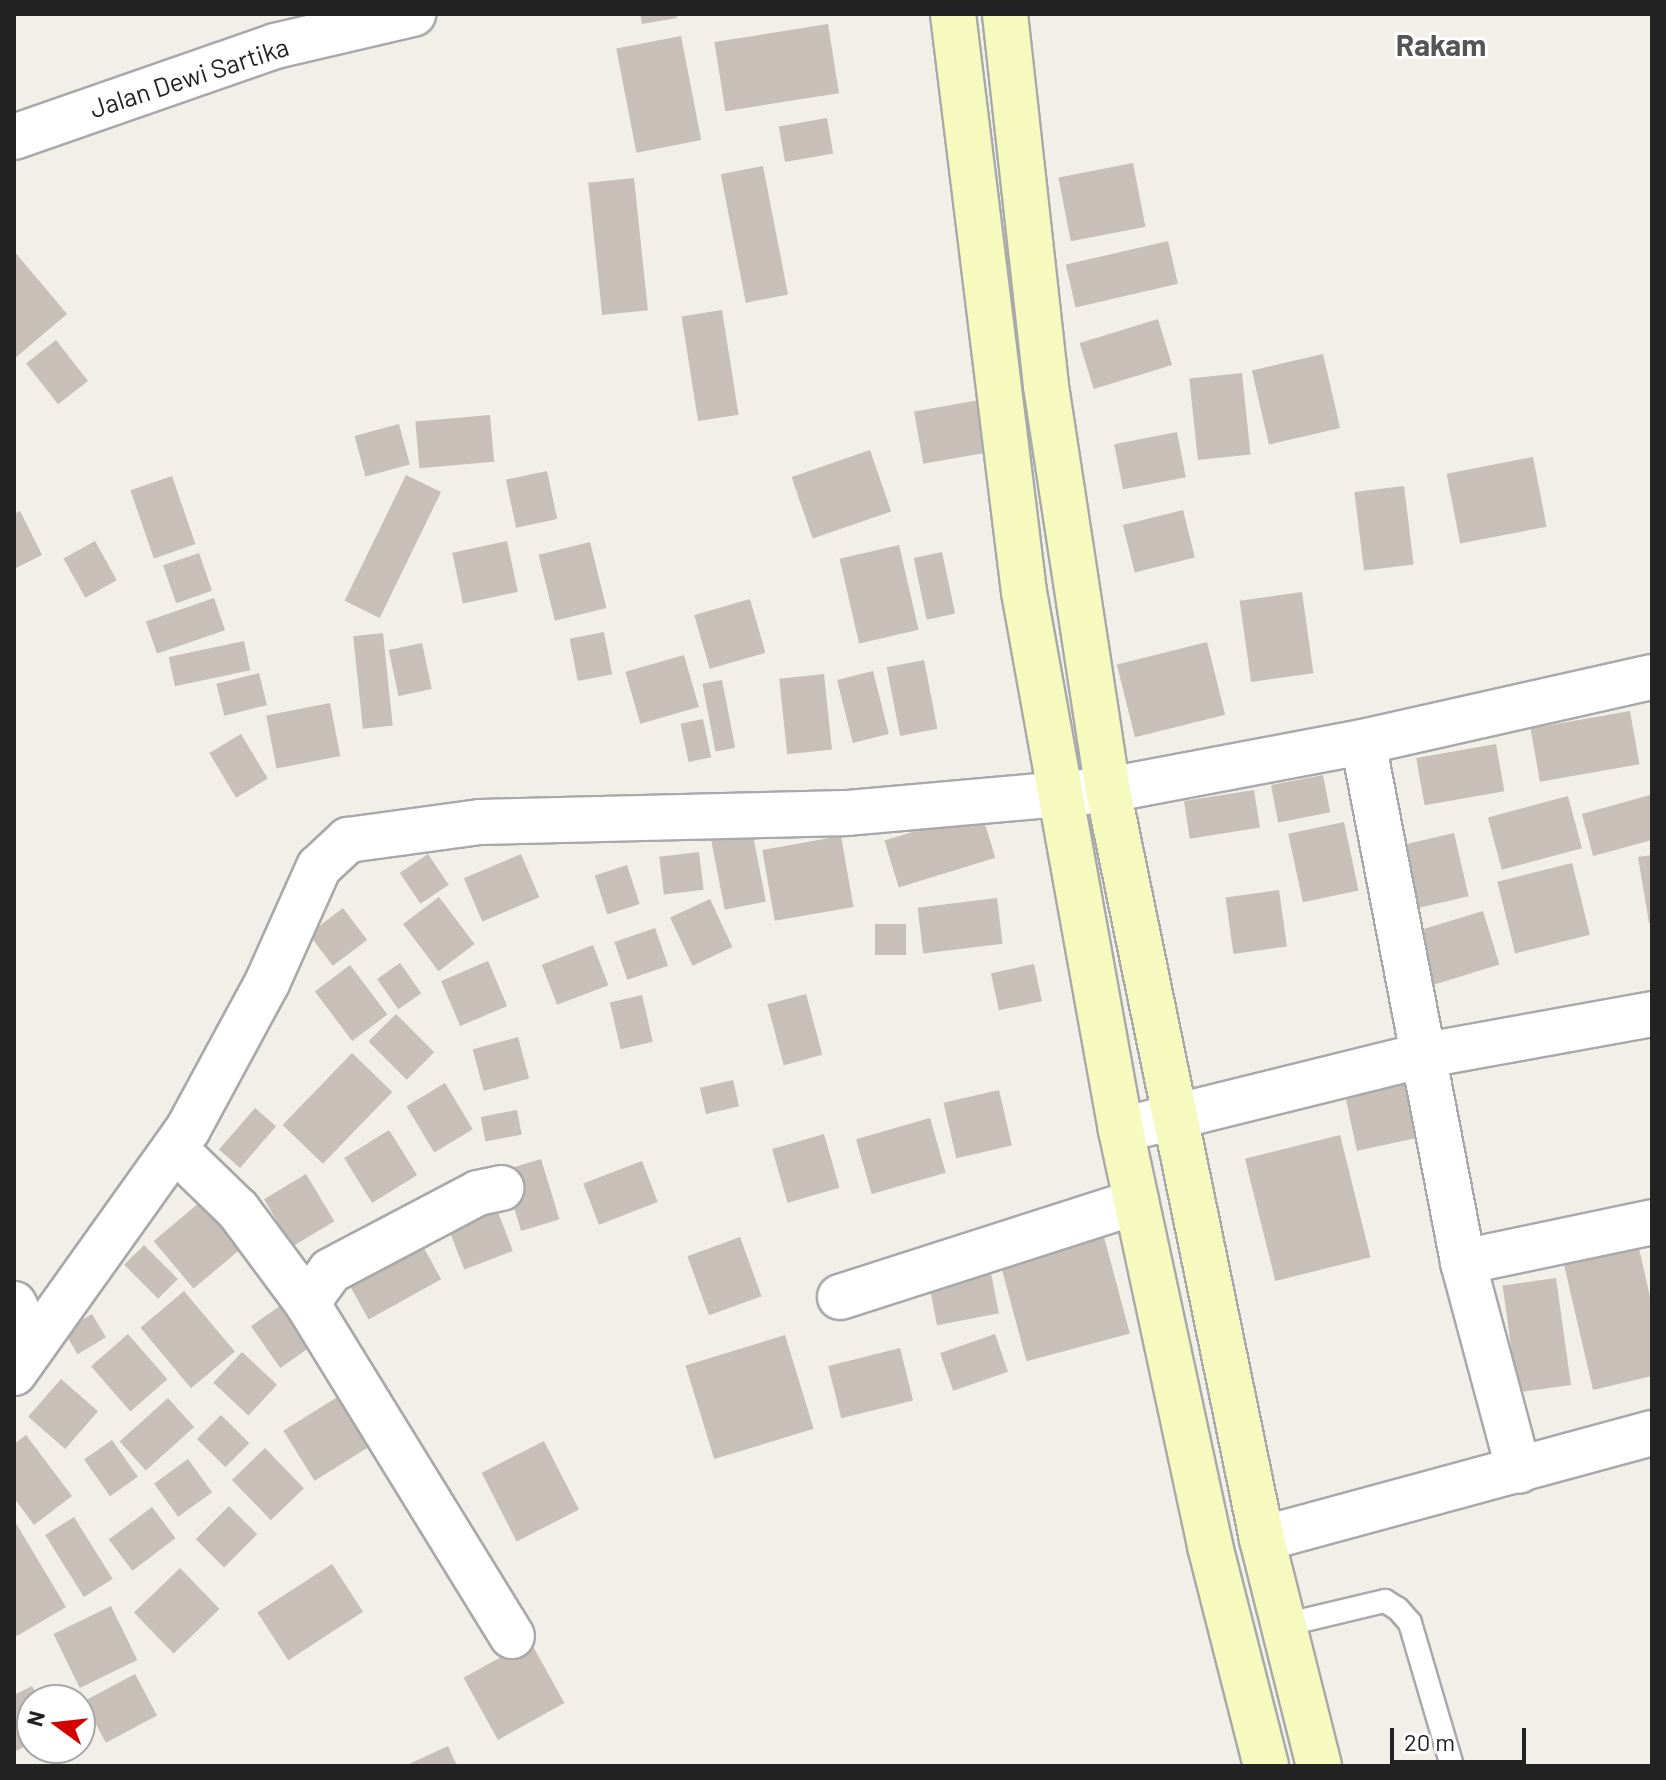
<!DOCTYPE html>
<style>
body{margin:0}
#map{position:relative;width:1666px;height:1780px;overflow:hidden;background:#f2efe9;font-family:Barlow,sans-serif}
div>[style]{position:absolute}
.building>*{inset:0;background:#c7bfb8;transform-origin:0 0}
.roads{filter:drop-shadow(2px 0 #a9a9a9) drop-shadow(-2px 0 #a9a9a9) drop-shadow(0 2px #a9a9a9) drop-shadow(0 -2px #a9a9a9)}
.service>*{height:22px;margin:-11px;padding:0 11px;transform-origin:11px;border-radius:11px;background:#fff}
.minor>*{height:44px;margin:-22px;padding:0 22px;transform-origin:22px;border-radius:22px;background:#fff}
.tertiary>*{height:44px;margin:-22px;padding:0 22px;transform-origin:22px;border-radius:22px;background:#fff}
.secondary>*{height:44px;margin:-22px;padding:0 22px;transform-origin:22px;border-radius:22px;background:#f7fabf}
span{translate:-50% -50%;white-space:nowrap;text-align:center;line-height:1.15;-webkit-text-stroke:6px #fff;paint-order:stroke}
.street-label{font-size:26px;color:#222}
.quarter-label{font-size:30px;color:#555;font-weight:700}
.frame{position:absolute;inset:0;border:16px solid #222;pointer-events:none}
.north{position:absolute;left:16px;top:1684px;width:80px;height:80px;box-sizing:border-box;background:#fff;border:2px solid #a7a7a7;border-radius:50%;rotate:285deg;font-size:22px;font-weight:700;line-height:32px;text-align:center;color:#222}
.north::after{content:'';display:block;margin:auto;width:28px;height:36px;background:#d40000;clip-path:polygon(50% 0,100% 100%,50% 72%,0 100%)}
.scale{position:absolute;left:1390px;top:1728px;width:136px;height:36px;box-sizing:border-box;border:4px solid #222;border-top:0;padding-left:10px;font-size:24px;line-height:28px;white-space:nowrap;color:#222;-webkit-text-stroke:6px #fff;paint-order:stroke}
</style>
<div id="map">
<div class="building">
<i style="clip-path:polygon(640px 14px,676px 14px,677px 18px,642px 24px)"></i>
<i style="left:828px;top:24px;width:70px;height:115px;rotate:81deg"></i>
<i style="left:681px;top:36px;width:106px;height:66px;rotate:79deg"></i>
<i style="left:827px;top:118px;width:36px;height:49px;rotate:80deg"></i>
<i style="left:1133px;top:163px;width:65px;height:76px;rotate:79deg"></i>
<i style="left:763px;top:166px;width:131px;height:43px;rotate:79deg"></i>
<i style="left:634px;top:178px;width:133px;height:46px;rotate:84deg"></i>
<i style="left:1168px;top:241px;width:44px;height:105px;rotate:77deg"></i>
<i style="clip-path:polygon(14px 251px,67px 314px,14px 359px)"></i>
<i style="left:722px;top:310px;width:106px;height:41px;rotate:81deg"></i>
<i style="left:1158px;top:319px;width:48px;height:82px;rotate:73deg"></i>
<i style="left:56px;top:340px;width:52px;height:38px;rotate:52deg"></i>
<i style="left:1323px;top:354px;width:76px;height:73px;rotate:77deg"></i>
<i style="left:1242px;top:373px;width:82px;height:53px;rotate:84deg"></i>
<i style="left:985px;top:399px;width:53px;height:72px;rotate:80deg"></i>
<i style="left:490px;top:415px;width:47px;height:75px;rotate:85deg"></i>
<i style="left:399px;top:424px;width:42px;height:46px;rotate:75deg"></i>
<i style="left:1177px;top:432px;width:46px;height:64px;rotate:79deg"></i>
<i style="left:870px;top:450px;width:65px;height:83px;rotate:71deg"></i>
<i style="left:1533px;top:457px;width:71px;height:88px;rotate:79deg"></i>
<i style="left:547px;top:471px;width:49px;height:42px;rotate:78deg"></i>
<i style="left:406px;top:475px;width:39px;height:140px;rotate:26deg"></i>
<i style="left:172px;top:476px;width:72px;height:44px;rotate:71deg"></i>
<i style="left:1404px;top:486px;width:79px;height:50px;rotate:83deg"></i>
<i style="left:1183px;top:510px;width:49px;height:62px;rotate:76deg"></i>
<i style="clip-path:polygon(20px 511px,42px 555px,14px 569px,14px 514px)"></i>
<i style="left:95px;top:541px;width:45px;height:36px;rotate:61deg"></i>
<i style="left:507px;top:541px;width:52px;height:56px;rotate:78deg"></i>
<i style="left:590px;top:542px;width:68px;height:53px;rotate:76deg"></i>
<i style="left:899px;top:545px;width:87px;height:61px;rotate:77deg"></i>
<i style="left:942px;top:552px;width:63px;height:29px;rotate:78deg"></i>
<i style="left:199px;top:553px;width:40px;height:38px;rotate:71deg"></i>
<i style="left:1302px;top:592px;width:82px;height:63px;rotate:82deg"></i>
<i style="left:214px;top:598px;width:34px;height:72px;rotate:71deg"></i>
<i style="left:750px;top:599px;width:56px;height:58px;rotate:74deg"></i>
<i style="left:604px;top:632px;width:43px;height:35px;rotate:79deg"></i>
<i style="left:383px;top:633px;width:93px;height:30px;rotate:84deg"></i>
<i style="left:244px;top:641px;width:30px;height:77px;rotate:78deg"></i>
<i style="left:1207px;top:642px;width:75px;height:93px;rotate:76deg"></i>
<i style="left:422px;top:643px;width:47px;height:34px;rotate:78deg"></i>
<i style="left:684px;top:655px;width:54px;height:61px;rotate:74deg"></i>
<i style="left:924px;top:660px;width:70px;height:38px;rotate:79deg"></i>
<i style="left:873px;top:671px;width:65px;height:37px;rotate:76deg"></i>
<i style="left:259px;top:673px;width:33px;height:44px;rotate:76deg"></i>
<i style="left:824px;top:674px;width:76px;height:45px;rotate:84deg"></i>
<i style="left:722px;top:680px;width:69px;height:20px;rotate:79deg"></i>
<i style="left:330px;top:703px;width:54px;height:65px;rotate:79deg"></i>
<i style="left:1630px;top:711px;width:54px;height:101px;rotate:80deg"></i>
<i style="left:703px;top:719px;width:39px;height:23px;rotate:78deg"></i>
<i style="left:241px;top:734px;width:52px;height:37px;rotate:59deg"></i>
<i style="left:1496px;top:744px;width:48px;height:81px;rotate:80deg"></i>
<i style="left:1323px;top:775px;width:38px;height:53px;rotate:79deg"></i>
<i style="left:1254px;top:790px;width:38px;height:71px;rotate:81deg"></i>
<i style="clip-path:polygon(1650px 795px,1652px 840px,1593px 856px,1582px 814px)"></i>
<i style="left:1568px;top:796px;width:54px;height:83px;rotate:75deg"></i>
<i style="left:981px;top:811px;width:49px;height:101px;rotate:73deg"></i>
<i style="left:1344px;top:822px;width:70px;height:57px;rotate:78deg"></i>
<i style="left:751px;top:825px;width:78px;height:42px;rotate:79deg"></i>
<i style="left:1454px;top:833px;width:65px;height:52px;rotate:77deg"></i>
<i style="left:841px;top:836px;width:72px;height:80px;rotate:80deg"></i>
<i style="left:699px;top:852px;width:38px;height:40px;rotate:83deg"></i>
<i style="left:428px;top:854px;width:37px;height:34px;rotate:56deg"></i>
<i style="left:521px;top:854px;width:47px;height:62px;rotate:67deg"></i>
<i style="clip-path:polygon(1652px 855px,1652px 923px,1649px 923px,1638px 857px)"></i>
<i style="left:1572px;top:863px;width:74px;height:77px;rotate:76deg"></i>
<i style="left:627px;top:865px;width:41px;height:34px;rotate:72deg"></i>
<i style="left:1279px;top:890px;width:57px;height:54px;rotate:82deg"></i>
<i style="left:439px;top:897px;width:59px;height:45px;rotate:53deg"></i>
<i style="left:997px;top:898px;width:46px;height:80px;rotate:83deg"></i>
<i style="left:710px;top:899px;width:53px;height:44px;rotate:65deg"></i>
<i style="left:343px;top:908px;width:40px;height:43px;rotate:53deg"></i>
<i style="left:1483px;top:911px;width:56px;height:73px;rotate:73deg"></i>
<i style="left:906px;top:924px;width:31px;height:31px;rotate:90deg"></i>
<i style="left:655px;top:928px;width:40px;height:43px;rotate:71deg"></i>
<i style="left:593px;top:945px;width:43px;height:55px;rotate:69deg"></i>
<i style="left:488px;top:961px;width:49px;height:51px;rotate:67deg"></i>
<i style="left:400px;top:963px;width:37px;height:28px;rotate:55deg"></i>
<i style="left:1034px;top:964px;width:38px;height:44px;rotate:78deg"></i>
<i style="left:350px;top:965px;width:62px;height:44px;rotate:53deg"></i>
<i style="left:806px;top:994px;width:63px;height:40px;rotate:75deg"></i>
<i style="left:642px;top:995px;width:48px;height:33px;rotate:77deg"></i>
<i style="left:396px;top:1014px;width:54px;height:39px;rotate:45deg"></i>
<i style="left:518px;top:1037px;width:43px;height:47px;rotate:75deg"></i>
<i style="left:352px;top:1053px;width:56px;height:100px;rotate:44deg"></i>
<i style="left:733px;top:1080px;width:27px;height:34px;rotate:77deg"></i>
<i style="left:445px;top:1083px;width:54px;height:45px;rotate:59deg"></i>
<i style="left:1411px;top:1083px;width:55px;height:67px;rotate:78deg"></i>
<i style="left:999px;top:1090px;width:57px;height:57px;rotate:77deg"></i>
<i style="left:255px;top:1108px;width:28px;height:55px;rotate:41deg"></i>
<i style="left:517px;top:1110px;width:25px;height:37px;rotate:79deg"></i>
<i style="left:930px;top:1118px;width:57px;height:77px;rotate:74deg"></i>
<i style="left:389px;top:1130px;width:53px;height:53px;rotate:58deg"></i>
<i style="left:824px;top:1134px;width:56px;height:54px;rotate:74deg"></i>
<i style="left:1340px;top:1135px;width:126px;height:98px;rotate:76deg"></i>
<i style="left:541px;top:1159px;width:63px;height:40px;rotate:73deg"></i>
<i style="left:642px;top:1161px;width:44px;height:63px;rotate:69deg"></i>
<i style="left:306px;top:1174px;width:55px;height:49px;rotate:59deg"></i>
<i style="left:205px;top:1198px;width:62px;height:67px;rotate:50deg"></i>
<i style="left:496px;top:1207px;width:47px;height:52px;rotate:69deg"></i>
<i style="left:415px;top:1232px;width:54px;height:83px;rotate:61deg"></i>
<i style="left:740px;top:1237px;width:63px;height:56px;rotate:70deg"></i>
<i style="left:1104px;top:1237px;width:100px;height:107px;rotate:75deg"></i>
<i style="clip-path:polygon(1637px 1239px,1652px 1306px,1652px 1376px,1593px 1390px,1562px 1256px)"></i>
<i style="left:144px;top:1245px;width:48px;height:28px;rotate:45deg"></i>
<i style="left:991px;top:1273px;width:41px;height:63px;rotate:79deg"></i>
<i style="left:1556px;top:1278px;width:108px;height:54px;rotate:82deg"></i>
<i style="left:184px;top:1291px;width:79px;height:57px;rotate:50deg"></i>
<i style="left:287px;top:1301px;width:51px;height:44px;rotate:55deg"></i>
<i style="left:92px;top:1314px;width:27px;height:33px;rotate:59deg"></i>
<i style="left:128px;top:1334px;width:60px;height:49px;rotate:49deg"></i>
<i style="left:995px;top:1334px;width:40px;height:58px;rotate:71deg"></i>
<i style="left:785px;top:1335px;width:98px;height:104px;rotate:73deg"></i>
<i style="left:900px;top:1348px;width:54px;height:74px;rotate:76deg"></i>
<i style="left:242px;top:1352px;width:48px;height:42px;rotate:43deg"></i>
<i style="left:61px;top:1379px;width:49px;height:50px;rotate:41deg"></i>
<i style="left:347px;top:1391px;width:59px;height:75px;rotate:58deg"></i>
<i style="left:168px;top:1398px;width:39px;height:65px;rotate:48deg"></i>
<i style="left:221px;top:1415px;width:40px;height:34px;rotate:45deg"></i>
<i style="clip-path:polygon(26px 1435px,72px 1496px,34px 1525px,14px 1498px,14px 1444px)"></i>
<i style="left:112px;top:1440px;width:45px;height:34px;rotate:55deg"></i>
<i style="left:544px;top:1441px;width:77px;height:70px;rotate:63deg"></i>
<i style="left:265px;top:1448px;width:56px;height:46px;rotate:46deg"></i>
<i style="left:188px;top:1459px;width:41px;height:42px;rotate:54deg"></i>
<i style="left:229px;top:1506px;width:40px;height:47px;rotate:45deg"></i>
<i style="left:152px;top:1507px;width:39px;height:54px;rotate:53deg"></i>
<i style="left:74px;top:1517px;width:73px;height:34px;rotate:58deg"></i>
<i style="clip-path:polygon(14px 1520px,66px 1607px,17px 1636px,14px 1631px)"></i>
<i style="left:332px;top:1564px;width:57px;height:89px;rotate:57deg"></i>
<i style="left:180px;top:1568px;width:57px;height:64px;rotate:46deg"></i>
<i style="left:111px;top:1606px;width:60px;height:64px;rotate:64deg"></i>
<i style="left:530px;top:1641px;width:71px;height:76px;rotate:61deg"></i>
<i style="left:135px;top:1674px;width:47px;height:58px;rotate:62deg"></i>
<i style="clip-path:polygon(32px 1686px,39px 1700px,32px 1700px,32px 1743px,14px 1752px,14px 1695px)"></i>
<i style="clip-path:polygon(448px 1746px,457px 1766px,405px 1766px)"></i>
</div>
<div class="roads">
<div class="service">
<i style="left:1284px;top:1625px;width:104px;rotate:-13.4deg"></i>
<i style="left:1385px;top:1601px;width:15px;rotate:32deg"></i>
<i style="left:1398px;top:1609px;width:18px;rotate:49deg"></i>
<i style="left:1410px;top:1623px;width:149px;rotate:73.6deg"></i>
</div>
<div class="minor">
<i style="left:1363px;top:742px;width:530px;rotate:79.11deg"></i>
<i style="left:1463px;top:1262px;width:216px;rotate:75deg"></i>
<i style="left:1121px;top:1130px;width:309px;rotate:-13.9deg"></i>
<i style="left:1421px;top:1056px;width:235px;rotate:-10.3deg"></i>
<i style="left:175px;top:1149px;width:88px;rotate:44.1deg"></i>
<i style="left:238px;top:1210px;width:116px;rotate:53.4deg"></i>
<i style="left:307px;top:1303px;width:391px;rotate:58.4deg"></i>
<i style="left:1463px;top:1262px;width:193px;rotate:-11.9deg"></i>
<i style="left:840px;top:1297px;width:311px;rotate:-17.8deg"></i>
<i style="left:307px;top:1303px;width:39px;rotate:-54deg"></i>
<i style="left:330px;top:1271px;width:167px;rotate:-27.8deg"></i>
<i style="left:478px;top:1193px;width:24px;rotate:-12deg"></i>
<i style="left:14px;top:1304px;width:42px;rotate:64.7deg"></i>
<i style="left:14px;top:1373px;width:300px;rotate:-54.5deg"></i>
<i style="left:188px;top:1129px;width:166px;rotate:-61.6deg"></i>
<i style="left:267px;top:983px;width:127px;rotate:-65.9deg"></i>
<i style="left:319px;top:867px;width:40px;rotate:-43deg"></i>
<i style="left:348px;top:840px;width:133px;rotate:-7.8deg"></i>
<i style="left:480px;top:822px;width:368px;rotate:-1.4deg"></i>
<i style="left:848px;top:813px;width:261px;rotate:-5.1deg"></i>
<i style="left:1108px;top:790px;width:259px;rotate:-10.7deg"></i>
<i style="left:1363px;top:742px;width:296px;rotate:-12.7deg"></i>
<i style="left:1262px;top:1539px;width:404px;rotate:-15.2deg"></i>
</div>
<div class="tertiary">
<i style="left:14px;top:137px;width:276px;rotate:-19.2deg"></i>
<i style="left:275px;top:46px;width:142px;rotate:-13.1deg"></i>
</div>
<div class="secondary">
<i style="left:953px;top:14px;width:582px;rotate:83deg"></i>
<i style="left:1024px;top:592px;width:547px;rotate:79.78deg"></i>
<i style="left:1121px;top:1130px;width:425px;rotate:77.9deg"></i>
<i style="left:1210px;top:1546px;width:227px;rotate:75.7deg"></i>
<i style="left:1005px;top:14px;width:374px;rotate:83.7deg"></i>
<i style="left:1046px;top:386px;width:409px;rotate:81.3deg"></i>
<i style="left:1108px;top:790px;width:765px;rotate:78.38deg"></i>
<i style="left:1262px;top:1539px;width:234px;rotate:75.9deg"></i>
</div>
</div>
<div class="street-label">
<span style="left:189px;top:77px;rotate:-18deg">Jalan Dewi Sartika</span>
</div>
<div class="quarter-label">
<span style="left:1441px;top:44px">Rakam</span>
</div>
<div class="frame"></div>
<div class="north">N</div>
<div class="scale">20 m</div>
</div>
